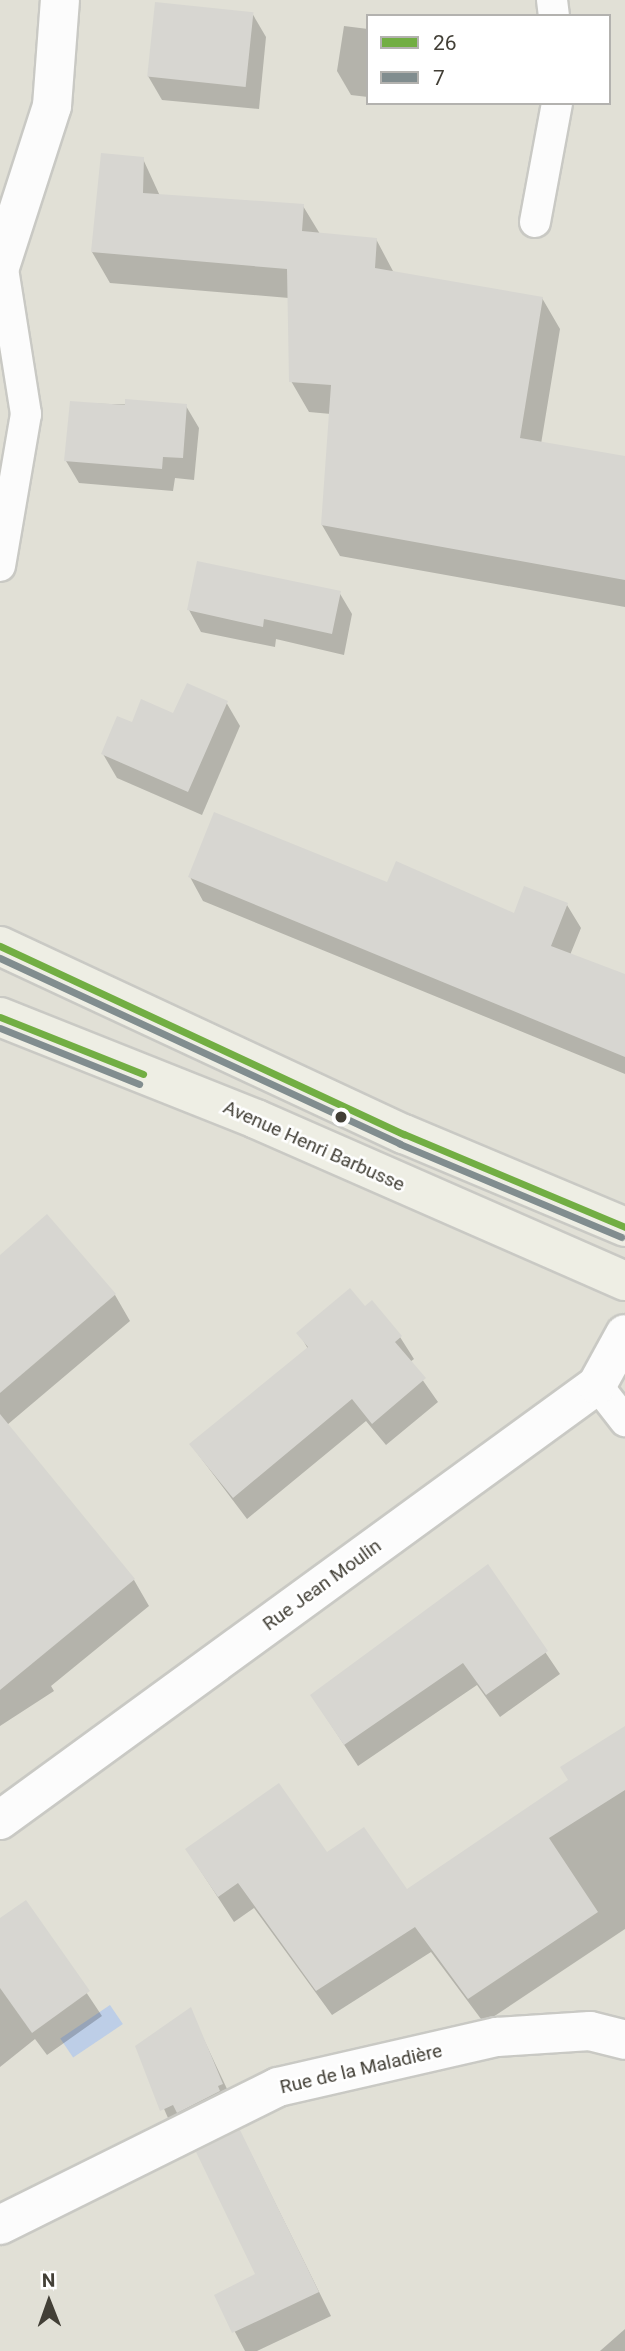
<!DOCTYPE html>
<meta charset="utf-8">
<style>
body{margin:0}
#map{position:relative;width:625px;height:2351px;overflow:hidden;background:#edede8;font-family:Roboto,sans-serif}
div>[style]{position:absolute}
.residential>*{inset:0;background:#e1e0d6}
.water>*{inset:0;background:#bdcee7;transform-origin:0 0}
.shadow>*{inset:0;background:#0003}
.building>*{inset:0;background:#d7d6d1;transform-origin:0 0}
.roads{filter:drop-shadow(2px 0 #c9c9c4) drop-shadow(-2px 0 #c9c9c4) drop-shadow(0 2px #c9c9c4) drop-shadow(0 -2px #c9c9c4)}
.lane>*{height:30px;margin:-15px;padding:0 15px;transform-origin:15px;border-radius:15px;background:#fcfcfc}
.street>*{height:38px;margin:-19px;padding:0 19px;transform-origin:19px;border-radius:19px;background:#fcfcfc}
.primary>*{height:38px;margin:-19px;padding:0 19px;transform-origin:19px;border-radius:19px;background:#eeeee4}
.bus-1>*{height:7px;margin:-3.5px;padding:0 3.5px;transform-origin:3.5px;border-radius:3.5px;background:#72ae43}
.bus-2>*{height:7px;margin:-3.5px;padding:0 3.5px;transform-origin:3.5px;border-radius:3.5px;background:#818d8f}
.dots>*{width:19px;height:19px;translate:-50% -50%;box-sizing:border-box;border:4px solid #fff;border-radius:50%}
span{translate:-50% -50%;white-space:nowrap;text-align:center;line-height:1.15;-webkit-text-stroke:5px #fff;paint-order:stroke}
.street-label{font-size:19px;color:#423f36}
.legend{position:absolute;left:366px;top:14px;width:245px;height:91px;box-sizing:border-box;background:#fff;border:2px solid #b3b2af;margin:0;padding:9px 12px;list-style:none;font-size:21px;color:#423f36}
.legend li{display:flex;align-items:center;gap:14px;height:35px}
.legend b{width:35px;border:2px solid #b3b2af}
.north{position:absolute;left:14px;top:2267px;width:70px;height:70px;-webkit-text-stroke:5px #fff;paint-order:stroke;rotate:359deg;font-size:19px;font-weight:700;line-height:28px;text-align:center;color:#423f36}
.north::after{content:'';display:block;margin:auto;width:24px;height:32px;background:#423f36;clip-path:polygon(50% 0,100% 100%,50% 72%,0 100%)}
</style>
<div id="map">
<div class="residential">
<i style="clip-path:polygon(evenodd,0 0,625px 0,625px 2351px,0 2351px,0 0,368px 16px,609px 16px,609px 103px,368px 103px,368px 16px)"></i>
</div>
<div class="water">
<i style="left:110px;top:2005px;width:23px;height:60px;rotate:56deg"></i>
</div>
<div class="shadow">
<i style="clip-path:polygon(252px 13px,266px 37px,259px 109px,162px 100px,148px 76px)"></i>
<i style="clip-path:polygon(344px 26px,368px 29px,368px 97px,351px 95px,337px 71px)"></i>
<i style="clip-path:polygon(143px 159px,160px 196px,303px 206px,320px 234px,376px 239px,394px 273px,542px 298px,560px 329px,541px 444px,625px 458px,625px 607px,340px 556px,322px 525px,331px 414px,309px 412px,291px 381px,289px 298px,110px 283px,92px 252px)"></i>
<i style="clip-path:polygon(72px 403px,186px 406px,199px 428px,194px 480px,175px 478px,173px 491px,79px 483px,66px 461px)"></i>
<i style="clip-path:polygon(339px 592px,352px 614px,344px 655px,276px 639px,275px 647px,201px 632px,189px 610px)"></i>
<i style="clip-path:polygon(226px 702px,240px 726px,202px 815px,117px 778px,103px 754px,133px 724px)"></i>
<i style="clip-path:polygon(190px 877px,515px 915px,567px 905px,581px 928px,570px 955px,625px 976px,625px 1074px,203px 901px)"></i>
<i style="clip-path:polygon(0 1257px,115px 1295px,130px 1321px,7px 1425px,134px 1580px,149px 1606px,51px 1686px,54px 1691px,0 1726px)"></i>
<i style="clip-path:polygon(299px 1333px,400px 1337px,414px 1359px,410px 1362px,438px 1402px,386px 1445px,366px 1421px,247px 1519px,191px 1445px,308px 1349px)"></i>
<i style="clip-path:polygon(487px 1566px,560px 1674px,500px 1717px,477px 1685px,358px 1766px,312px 1696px)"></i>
<i style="clip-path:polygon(625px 1728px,625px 1929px,484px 2023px,431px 1952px,332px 2015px,254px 1908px,234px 1922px,187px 1850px,327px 1855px,406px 1892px,570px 1781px)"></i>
<i style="clip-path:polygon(26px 1902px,102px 2016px,47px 2055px,35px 2039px,0 2067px,0 1921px)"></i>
<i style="clip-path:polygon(190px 2010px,235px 2106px,174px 2132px,137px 2046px)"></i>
<i style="clip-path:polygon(252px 2156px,331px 2316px,257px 2351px,245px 2351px,216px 2296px,257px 2275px)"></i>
<i style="clip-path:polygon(625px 2329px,625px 2351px,600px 2351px)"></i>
</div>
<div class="building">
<i style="left:155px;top:2px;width:99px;height:75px;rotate:6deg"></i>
<i style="clip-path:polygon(101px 153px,144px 157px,143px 193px,304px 204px,302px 231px,377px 238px,375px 268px,543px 297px,520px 438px,625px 456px,625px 580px,321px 525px,331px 385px,289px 382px,287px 269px,91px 252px)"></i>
<i style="clip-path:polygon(125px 399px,187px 404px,183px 458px,163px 457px,162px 469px,64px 461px,70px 401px,125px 405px)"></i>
<i style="clip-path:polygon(197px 561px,341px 591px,332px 634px,264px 619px,263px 627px,187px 610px)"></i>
<i style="clip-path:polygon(187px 683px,228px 701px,188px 792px,101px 754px,117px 716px,132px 722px,141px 699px,173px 713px)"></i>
<i style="clip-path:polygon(214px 812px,387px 882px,396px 861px,514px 913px,524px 886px,568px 903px,551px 946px,625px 974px,625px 1057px,188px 877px)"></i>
<i style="clip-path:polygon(47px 1214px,116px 1294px,0 1393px,0 1255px)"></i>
<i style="clip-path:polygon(350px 1288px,365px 1306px,372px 1300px,402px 1336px,395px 1342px,426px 1378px,372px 1424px,352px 1399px,233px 1498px,189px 1444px,308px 1347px,296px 1333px)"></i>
<i style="clip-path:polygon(0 1414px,135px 1579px,0 1690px)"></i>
<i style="clip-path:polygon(488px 1564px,548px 1651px,486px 1695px,463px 1663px,344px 1745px,310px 1695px)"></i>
<i style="clip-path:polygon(625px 1726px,625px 1790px,549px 1838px,598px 1912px,468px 1999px,415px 1927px,316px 1991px,238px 1883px,218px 1897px,185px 1849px,279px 1783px,327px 1852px,364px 1827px,407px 1889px,568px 1780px,560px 1767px)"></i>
<i style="clip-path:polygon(26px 1900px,90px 1991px,32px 2033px,0 1988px,0 1918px)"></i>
<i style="clip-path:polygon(191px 2007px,223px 2084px,218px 2086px,220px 2091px,177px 2113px,173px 2105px,160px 2111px,135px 2046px)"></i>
<i style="clip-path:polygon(240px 2130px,319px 2292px,232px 2333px,214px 2295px,255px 2274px,196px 2152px)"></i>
</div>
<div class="roads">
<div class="lane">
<i style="left:552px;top:0;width:16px;rotate:83deg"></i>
<i style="left:535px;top:222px;width:121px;rotate:-79.5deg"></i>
<i style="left:0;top:566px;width:154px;rotate:-80.3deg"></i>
<i style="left:26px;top:414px;width:153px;rotate:-99deg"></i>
<i style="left:597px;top:1385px;width:46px;rotate:52.1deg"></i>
</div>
<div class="street">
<i style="left:0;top:267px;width:169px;rotate:-72.1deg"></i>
<i style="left:52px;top:106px;width:106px;rotate:-85.7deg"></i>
<i style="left:0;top:1820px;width:739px;rotate:-36.08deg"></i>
<i style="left:597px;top:1385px;width:58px;rotate:-61.2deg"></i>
<i style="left:0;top:2225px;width:310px;rotate:-26.4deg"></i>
<i style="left:278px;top:2087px;width:225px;rotate:-12.9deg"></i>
<i style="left:497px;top:2037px;width:93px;rotate:-3.7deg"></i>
<i style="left:590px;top:2031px;width:36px;rotate:14deg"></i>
</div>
<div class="primary">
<i style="left:0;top:946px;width:446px;rotate:25deg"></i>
<i style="left:404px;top:1134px;width:240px;rotate:22.8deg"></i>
<i style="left:0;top:1017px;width:276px;rotate:21.7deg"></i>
<i style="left:256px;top:1119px;width:403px;rotate:23.7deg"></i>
</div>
</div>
<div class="bus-1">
<i style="left:0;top:946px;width:446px;rotate:25deg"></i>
<i style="left:404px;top:1134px;width:240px;rotate:22.8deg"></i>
<i style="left:0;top:1017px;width:154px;rotate:21.7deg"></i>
</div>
<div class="bus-2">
<i style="left:0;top:958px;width:441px;rotate:24.9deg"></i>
<i style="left:400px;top:1144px;width:240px;rotate:22.8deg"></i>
<i style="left:0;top:1028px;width:150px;rotate:21.9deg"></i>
</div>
<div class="dots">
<i style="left:341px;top:1117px;background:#423f36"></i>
</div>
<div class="street-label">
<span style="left:314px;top:1146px;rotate:24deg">Avenue Henri Barbusse</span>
<span style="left:322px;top:1585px;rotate:-36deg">Rue Jean Moulin</span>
<span style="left:361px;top:2069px;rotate:-13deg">Rue de la Maladière</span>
</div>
<ul class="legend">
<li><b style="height:9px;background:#72ae43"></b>26</li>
<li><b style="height:9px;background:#818d8f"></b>7</li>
</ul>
<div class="north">N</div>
</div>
